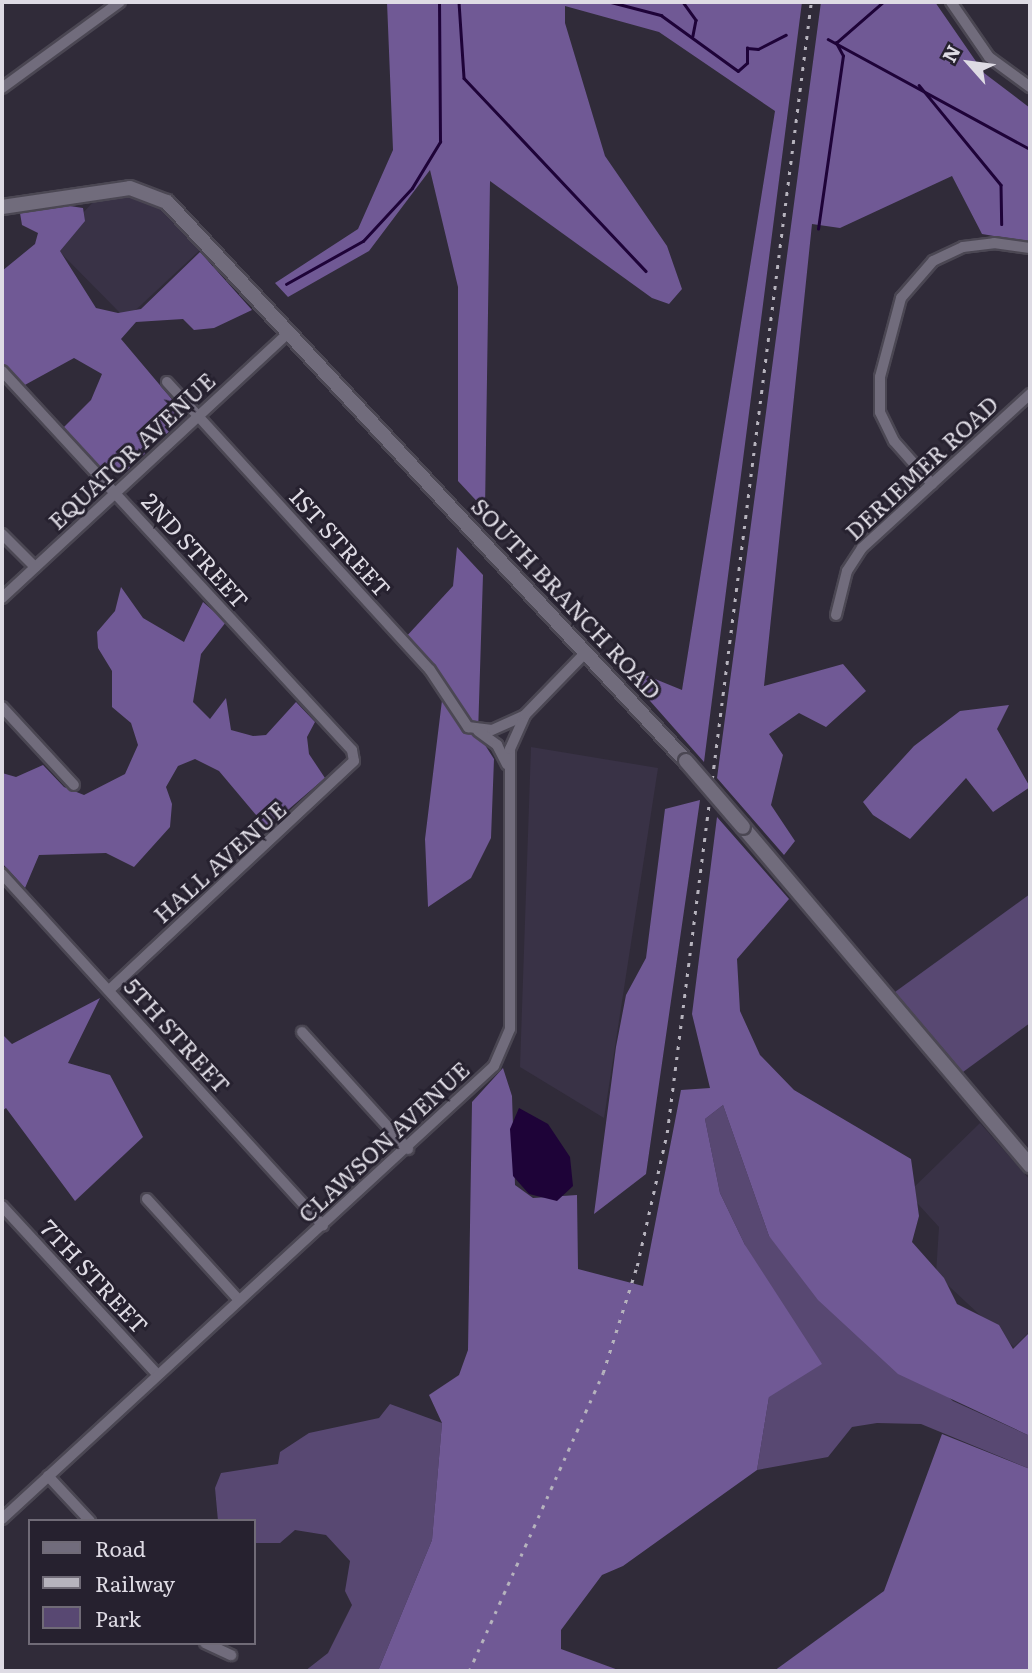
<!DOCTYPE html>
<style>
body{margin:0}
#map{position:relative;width:1032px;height:1673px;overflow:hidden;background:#302b39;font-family:Literata,serif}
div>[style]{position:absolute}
.built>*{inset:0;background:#393246}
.green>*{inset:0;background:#584872}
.forest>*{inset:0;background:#705995}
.water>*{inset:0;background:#1e0338}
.stream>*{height:2.5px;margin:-1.25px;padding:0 1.25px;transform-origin:1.25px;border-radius:1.25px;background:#1e0338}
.roads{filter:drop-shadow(2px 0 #4b4753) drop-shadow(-2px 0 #4b4753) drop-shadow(0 2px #4b4753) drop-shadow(0 -2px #4b4753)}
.minor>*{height:10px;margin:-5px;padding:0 5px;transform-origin:5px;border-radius:5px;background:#716c7c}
.tertiary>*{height:14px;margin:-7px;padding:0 7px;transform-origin:7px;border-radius:7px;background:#716c7c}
.rail>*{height:2.5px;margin-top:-1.25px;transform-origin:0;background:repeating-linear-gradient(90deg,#b6b3bd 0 3.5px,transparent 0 10.5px)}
.bridges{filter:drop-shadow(2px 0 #4b4753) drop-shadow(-2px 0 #4b4753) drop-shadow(0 2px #4b4753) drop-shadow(0 -2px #4b4753)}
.tertiary-bridge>*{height:14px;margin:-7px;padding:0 7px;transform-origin:7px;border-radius:7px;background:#716c7c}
span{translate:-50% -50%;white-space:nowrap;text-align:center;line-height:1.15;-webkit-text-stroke:6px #26212f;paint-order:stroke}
.street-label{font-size:23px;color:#dedbe4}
.frame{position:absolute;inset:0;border:4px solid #dedbe4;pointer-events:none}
.legend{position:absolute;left:28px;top:1519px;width:228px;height:126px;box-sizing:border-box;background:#26212f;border:2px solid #706b77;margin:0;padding:9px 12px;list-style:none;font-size:21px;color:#dedbe4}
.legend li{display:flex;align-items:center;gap:14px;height:35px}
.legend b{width:35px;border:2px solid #706b77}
.north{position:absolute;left:934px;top:28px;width:70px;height:70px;-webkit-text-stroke:5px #26212f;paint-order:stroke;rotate:298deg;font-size:19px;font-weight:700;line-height:28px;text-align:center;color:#dedbe4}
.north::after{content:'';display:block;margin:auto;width:24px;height:32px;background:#dedbe4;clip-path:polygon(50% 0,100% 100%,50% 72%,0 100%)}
</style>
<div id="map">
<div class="built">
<i style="clip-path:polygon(131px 196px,153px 202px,200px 250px,126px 319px,53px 245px,95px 200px)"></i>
<i style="clip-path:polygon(531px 747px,658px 768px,604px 1118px,520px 1067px)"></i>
<i style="clip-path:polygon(980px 1123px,1030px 1180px,1030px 1331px,1014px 1347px,936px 1274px,939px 1227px,908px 1193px)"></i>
</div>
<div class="green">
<i style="clip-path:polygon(1030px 894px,1030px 1023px,963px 1072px,895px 992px)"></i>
<i style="clip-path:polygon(723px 1105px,769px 1236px,953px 1401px,1030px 1436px,1030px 1469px,921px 1424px,877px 1423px,852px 1427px,828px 1457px,757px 1470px,769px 1397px,745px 1245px,720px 1193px,705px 1119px)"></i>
<i style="clip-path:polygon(390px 1404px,442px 1423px,432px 1540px,378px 1671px,305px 1671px,328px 1653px,352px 1605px,345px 1591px,350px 1561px,326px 1535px,295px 1530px,280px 1543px,254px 1543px,254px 1521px,218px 1521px,215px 1488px,221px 1473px,278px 1464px,280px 1452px,309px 1433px,379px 1418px)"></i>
</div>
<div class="forest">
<i style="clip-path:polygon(387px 2px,802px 2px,704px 762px,628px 676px,633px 670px,682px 690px,775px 111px,659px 32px,565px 6px,565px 23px,605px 156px,667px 246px,682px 289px,669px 304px,652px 298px,490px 181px,485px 510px,458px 481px,458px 287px,430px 170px,369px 251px,288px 297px,275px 283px,358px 229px,393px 150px)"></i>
<i style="clip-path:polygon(821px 2px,935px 2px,984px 73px,1030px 108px,1030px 242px,982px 234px,952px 176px,840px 228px,812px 224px,764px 686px,843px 664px,866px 691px,826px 727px,799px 713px,769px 734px,783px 755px,771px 805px,795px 841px,784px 855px,717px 778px)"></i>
<i style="clip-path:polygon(63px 205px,83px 208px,85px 221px,60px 251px,96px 308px,118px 313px,141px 309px,200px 252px,252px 310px,214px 328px,194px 330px,183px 319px,136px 322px,121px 339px,186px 416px,123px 474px,104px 471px,63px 428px,91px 400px,102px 374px,74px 358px,23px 386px,2px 363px,2px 271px,35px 244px,38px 233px,22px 225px,20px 213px)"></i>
<i style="clip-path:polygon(457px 547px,483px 575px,478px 734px,494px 759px,491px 838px,471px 878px,428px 907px,425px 839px,444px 684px,404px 639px,453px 586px)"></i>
<i style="clip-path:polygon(121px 587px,143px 618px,184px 642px,203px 602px,226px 622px,201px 654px,193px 702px,210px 719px,226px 698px,231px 730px,253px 736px,266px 735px,296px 702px,315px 722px,307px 737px,309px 754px,325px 778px,267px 828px,219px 771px,195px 759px,178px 766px,166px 787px,172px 804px,170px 827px,134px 867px,106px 853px,39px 855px,25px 888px,2px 863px,2px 773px,16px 777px,43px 765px,64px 787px,84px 795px,125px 774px,138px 745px,131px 723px,112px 707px,112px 671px,98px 648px,97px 632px,115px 611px)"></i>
<i style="clip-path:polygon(1009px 705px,997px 729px,1030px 787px,993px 812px,966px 778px,910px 839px,873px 815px,863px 802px,914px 746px,960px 711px)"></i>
<i style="clip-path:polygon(700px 800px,646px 1174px,594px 1214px,616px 1047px,626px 995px,646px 958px,665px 809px)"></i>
<i style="clip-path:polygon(717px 817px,789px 899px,737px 959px,740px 1011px,760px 1055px,794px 1090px,911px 1159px,919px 1216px,912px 1242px,944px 1278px,957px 1304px,999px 1325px,1013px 1349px,1030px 1332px,1030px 1436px,898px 1374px,818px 1300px,769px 1236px,723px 1105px,705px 1119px,720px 1193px,745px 1245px,822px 1364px,769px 1397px,757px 1470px,623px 1566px,602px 1575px,561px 1630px,561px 1649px,621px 1671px,378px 1671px,432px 1540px,442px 1423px,429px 1395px,459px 1375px,468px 1350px,472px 1102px,503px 1068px,512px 1096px,515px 1185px,533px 1198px,577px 1195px,578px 1269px,643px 1286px,681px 1090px,710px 1088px,692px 1014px)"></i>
<i style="clip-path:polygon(100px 998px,68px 1063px,110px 1075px,143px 1137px,75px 1201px,6px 1108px,2px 1111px,2px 1034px,12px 1044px)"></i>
<i style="clip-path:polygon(942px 1434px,1030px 1469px,1030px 1671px,774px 1671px,884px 1591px)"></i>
</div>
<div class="water">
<i style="clip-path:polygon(519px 1108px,548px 1124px,570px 1157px,573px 1186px,557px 1201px,529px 1194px,513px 1176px,510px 1129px)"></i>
</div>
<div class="stream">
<i style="left:459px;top:2px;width:76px;rotate:86.2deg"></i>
<i style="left:464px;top:78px;width:265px;rotate:46.7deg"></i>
<i style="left:611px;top:2px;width:52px;rotate:14.6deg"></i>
<i style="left:661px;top:15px;width:95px;rotate:36deg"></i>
<i style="left:738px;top:71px;width:12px;rotate:-42deg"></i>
<i style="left:747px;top:63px;width:15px;rotate:-90deg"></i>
<i style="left:747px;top:48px;width:11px;rotate:5deg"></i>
<i style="left:758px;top:49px;width:31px;rotate:-27deg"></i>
<i style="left:683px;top:2px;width:22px;rotate:54deg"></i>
<i style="left:696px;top:20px;width:16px;rotate:101deg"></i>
<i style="left:828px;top:39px;width:230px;rotate:28.6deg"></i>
<i style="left:919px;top:85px;width:129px;rotate:50.6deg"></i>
<i style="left:1001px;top:185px;width:39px;rotate:89deg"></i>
<i style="left:818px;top:229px;width:175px;rotate:-81.8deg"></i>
<i style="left:843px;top:56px;width:15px;rotate:-118deg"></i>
<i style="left:836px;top:43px;width:62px;rotate:-41.1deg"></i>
<i style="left:286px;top:284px;width:88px;rotate:-29.2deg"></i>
<i style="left:363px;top:241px;width:72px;rotate:-47.2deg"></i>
<i style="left:412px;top:188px;width:54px;rotate:-58.7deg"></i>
<i style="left:440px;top:142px;width:140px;rotate:-90.4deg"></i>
</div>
<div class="roads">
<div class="minor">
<i style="left:951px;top:2px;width:67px;rotate:55.4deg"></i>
<i style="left:989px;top:57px;width:51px;rotate:36.2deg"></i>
<i style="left:2px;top:88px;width:146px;rotate:-36.1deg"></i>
<i style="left:2px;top:371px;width:516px;rotate:47.28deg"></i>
<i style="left:352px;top:750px;width:11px;rotate:80deg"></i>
<i style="left:354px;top:761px;width:335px;rotate:136.9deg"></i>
<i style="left:167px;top:382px;width:390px;rotate:47.6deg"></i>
<i style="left:430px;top:670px;width:69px;rotate:56.3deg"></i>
<i style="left:468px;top:727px;width:24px;rotate:7deg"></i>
<i style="left:492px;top:730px;width:34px;rotate:-24deg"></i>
<i style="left:932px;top:484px;width:57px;rotate:-131.5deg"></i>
<i style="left:894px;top:441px;width:32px;rotate:-116deg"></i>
<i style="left:880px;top:412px;width:35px;rotate:-90deg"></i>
<i style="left:880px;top:377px;width:82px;rotate:-75.1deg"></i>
<i style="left:901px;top:298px;width:49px;rotate:-49.1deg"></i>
<i style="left:933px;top:261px;width:33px;rotate:-25deg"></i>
<i style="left:963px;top:247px;width:31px;rotate:-7deg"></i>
<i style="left:994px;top:243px;width:36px;rotate:8deg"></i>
<i style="left:2px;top:534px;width:47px;rotate:45deg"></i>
<i style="left:2px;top:598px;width:391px;rotate:-42.8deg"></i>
<i style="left:836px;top:615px;width:45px;rotate:-76deg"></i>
<i style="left:847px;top:571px;width:27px;rotate:-57deg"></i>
<i style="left:862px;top:548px;width:228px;rotate:-42.5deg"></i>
<i style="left:2px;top:707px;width:106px;rotate:47.3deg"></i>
<i style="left:478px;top:731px;width:24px;rotate:36deg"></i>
<i style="left:497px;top:745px;width:22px;rotate:63deg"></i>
<i style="left:2px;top:874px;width:476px;rotate:47.6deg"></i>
<i style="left:302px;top:1032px;width:158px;rotate:47.8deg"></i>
<i style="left:147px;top:1199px;width:137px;rotate:47.7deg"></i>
<i style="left:2px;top:1206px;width:229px;rotate:47.3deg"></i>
<i style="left:48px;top:1476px;width:62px;rotate:47deg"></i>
<i style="left:2px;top:1519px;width:669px;rotate:-42.64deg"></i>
<i style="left:494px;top:1066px;width:40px;rotate:-66.6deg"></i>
<i style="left:510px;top:1029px;width:280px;rotate:-90deg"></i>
<i style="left:510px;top:749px;width:37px;rotate:-66deg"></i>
<i style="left:525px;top:715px;width:88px;rotate:-45.9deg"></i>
<i style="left:205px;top:1643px;width:29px;rotate:25deg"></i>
</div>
<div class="tertiary">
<i style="left:2px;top:207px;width:129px;rotate:-8.4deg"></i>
<i style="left:130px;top:188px;width:40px;rotate:21deg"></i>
<i style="left:167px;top:202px;width:763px;rotate:47.13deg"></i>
<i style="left:743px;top:827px;width:444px;rotate:49.7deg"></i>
</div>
</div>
<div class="rail">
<i style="left:469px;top:1671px;width:327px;rotate:-65.8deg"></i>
<i style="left:603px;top:1373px;width:112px;rotate:-72.4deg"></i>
<i style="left:637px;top:1266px;width:136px;rotate:-77.3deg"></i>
<i style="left:667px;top:1133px;width:1140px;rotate:-82.74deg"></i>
</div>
<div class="bridges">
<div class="tertiary-bridge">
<i style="left:686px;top:761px;width:87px;rotate:49.2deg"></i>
</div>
</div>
<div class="street-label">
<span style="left:131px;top:450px;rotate:-43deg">EQUATOR AVENUE</span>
<span style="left:921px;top:467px;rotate:-43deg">DERIEMER ROAD</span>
<span style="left:341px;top:542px;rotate:48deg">1ST STREET</span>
<span style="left:196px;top:550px;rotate:48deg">2ND STREET</span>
<span style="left:567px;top:598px;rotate:47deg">SOUTH BRANCH ROAD</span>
<span style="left:219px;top:861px;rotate:-42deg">HALL AVENUE</span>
<span style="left:178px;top:1035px;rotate:48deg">5TH STREET</span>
<span style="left:383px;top:1141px;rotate:-43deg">CLAWSON AVENUE</span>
<span style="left:95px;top:1276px;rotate:47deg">7TH STREET</span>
</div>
<div class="frame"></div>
<ul class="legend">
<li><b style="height:9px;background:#716c7c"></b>Road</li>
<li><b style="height:9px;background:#b6b3bd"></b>Railway</li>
<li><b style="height:19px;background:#584872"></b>Park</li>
</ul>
<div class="north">N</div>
</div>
